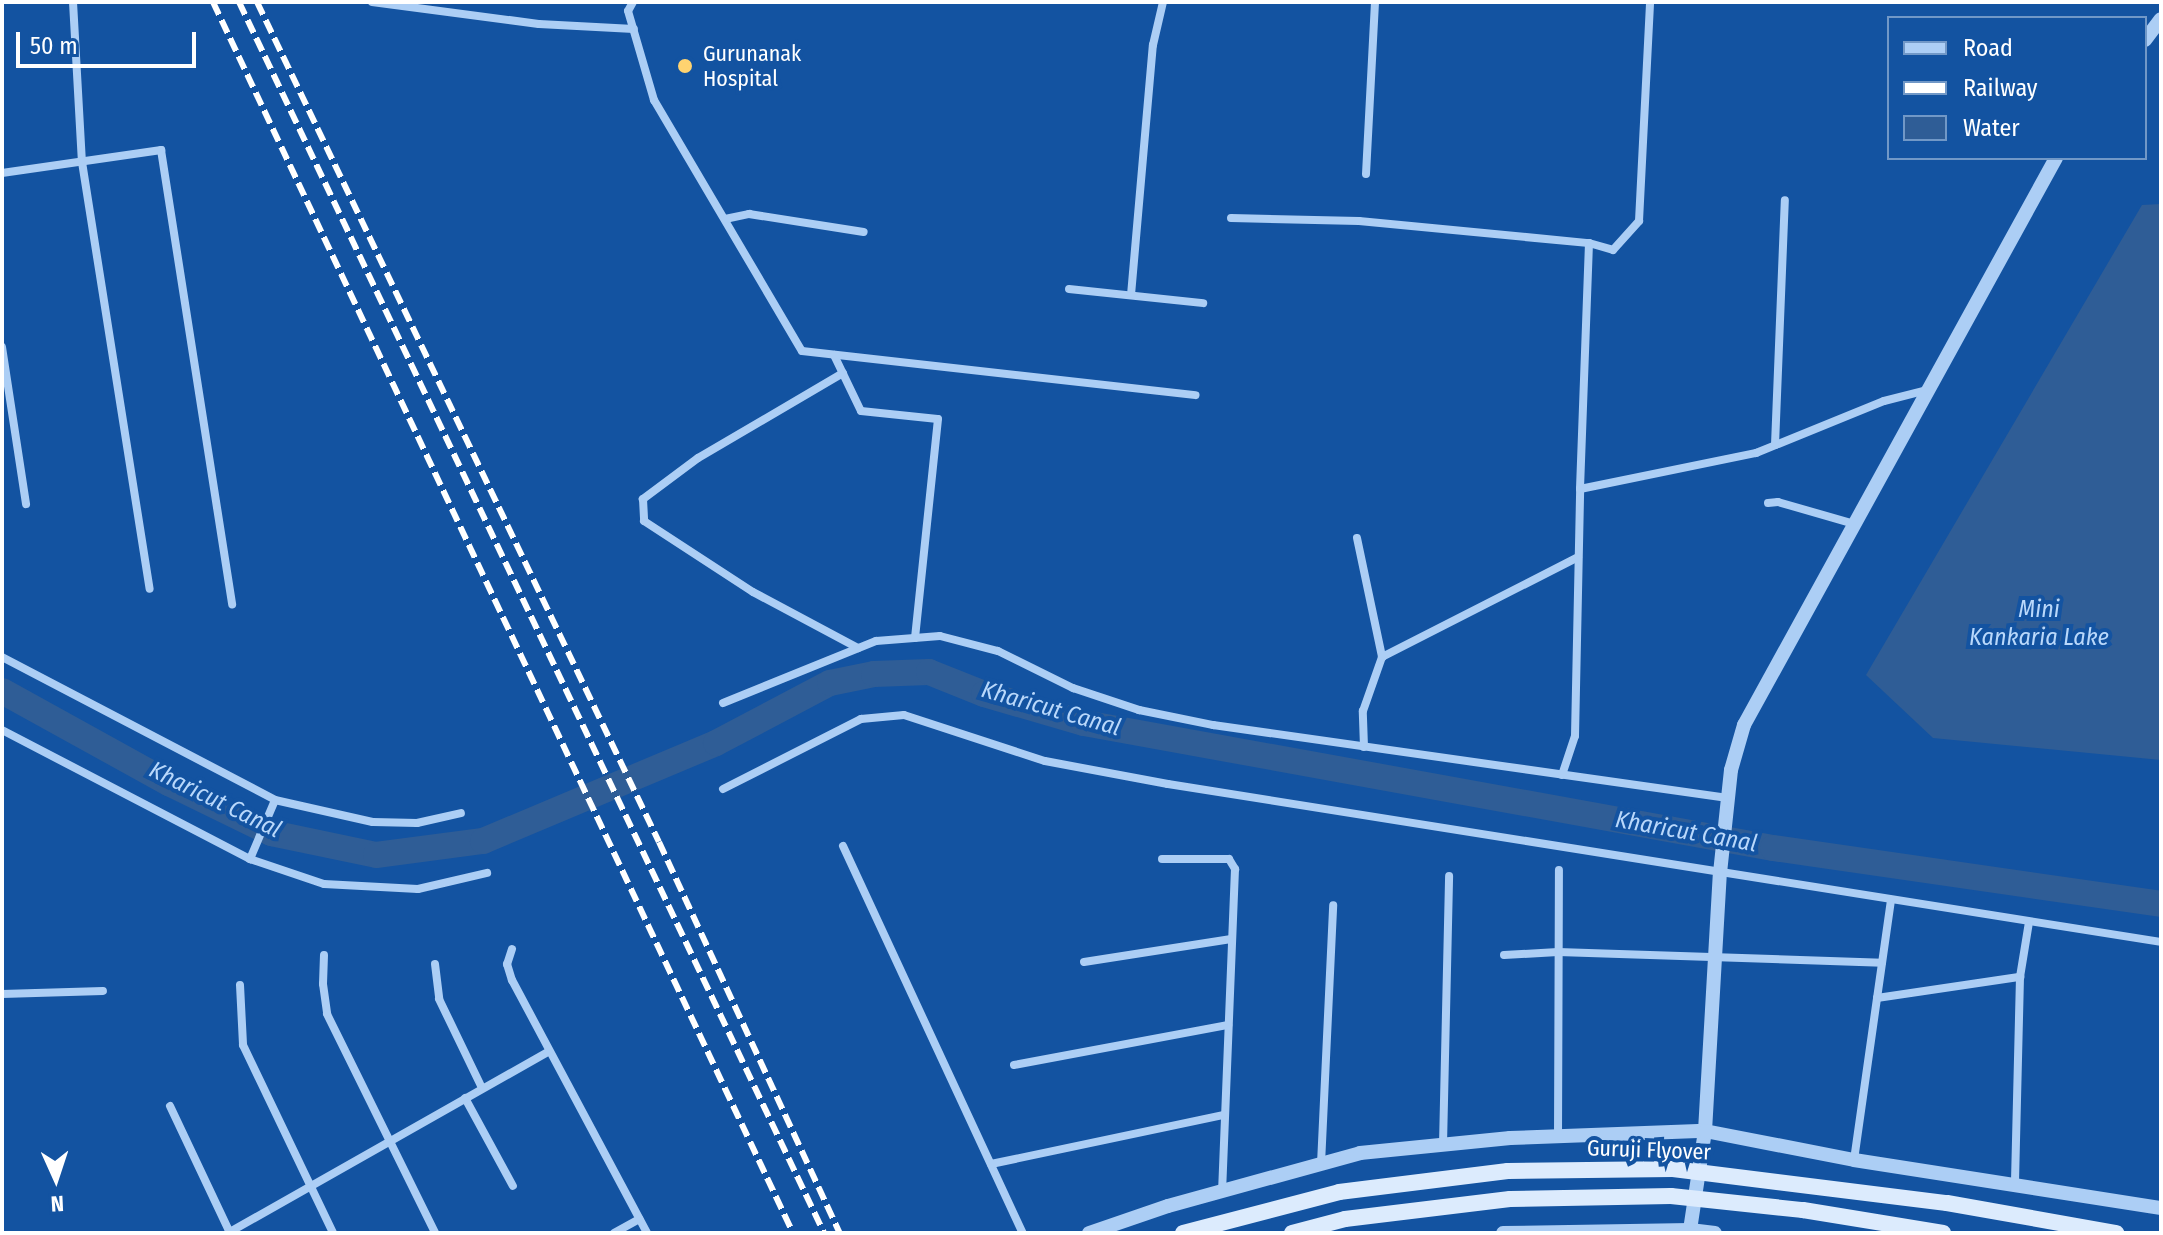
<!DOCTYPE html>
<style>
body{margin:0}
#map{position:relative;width:2163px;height:1235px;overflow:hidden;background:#1353a1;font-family:"Fira Sans Condensed",sans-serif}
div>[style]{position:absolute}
.water>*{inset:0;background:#2f5d96}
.canal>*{height:26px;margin:-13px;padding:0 13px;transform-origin:13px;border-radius:13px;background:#2f5d96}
.minor>*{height:8px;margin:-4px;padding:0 4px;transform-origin:4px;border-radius:4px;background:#accef5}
.tertiary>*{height:14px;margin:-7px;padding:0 7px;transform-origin:7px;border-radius:7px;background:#accef5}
.rail>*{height:6px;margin-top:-3px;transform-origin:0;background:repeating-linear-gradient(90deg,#fff 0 14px,transparent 0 20px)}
.secondary-bridge>*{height:16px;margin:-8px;padding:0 8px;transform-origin:8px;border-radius:8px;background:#dcebfd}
.dots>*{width:22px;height:22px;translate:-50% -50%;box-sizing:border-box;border:4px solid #1353a1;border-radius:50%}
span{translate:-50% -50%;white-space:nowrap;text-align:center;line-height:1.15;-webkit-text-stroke:8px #1353a1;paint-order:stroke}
.poi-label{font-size:22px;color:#fff}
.left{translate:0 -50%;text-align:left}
.street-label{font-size:22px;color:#fff}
.water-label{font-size:24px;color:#b9d8fb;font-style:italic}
.frame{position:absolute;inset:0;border:4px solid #fff;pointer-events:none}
.legend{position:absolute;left:1887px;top:16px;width:260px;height:144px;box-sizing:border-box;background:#1353a1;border:2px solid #7198c7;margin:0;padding:10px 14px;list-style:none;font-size:24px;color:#fff}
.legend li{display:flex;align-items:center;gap:16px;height:40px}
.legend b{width:40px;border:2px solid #7198c7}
.north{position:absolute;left:16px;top:1139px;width:80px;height:80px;-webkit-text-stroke:6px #1353a1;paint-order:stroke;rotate:177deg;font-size:22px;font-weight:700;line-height:32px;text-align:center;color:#fff}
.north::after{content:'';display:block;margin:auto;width:28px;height:36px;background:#fff;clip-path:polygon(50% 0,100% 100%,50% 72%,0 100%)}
.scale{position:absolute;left:16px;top:32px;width:180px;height:36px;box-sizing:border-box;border:4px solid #fff;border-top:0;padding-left:10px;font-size:24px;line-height:28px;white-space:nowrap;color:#fff;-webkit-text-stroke:6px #1353a1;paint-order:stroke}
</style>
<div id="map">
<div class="water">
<i style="clip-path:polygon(2161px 204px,2161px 760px,1933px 738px,1866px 675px,2142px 205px)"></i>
</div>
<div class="canal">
<i style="left:2px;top:691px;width:191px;rotate:28.9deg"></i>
<i style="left:169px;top:783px;width:114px;rotate:26.1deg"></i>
<i style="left:271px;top:833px;width:107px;rotate:11.8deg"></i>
<i style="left:376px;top:855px;width:108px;rotate:-7.5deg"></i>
<i style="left:483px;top:841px;width:253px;rotate:-22.8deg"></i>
<i style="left:716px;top:743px;width:129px;rotate:-27.8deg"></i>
<i style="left:830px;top:683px;width:45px;rotate:-11.6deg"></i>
<i style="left:874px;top:674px;width:55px;rotate:-2.1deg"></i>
<i style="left:929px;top:672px;width:59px;rotate:21.8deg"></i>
<i style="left:984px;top:694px;width:104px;rotate:16.2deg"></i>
<i style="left:1084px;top:723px;width:700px;rotate:10.28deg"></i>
<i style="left:1773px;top:848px;width:392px;rotate:8.2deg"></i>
</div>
<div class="minor">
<i style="left:73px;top:2px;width:160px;rotate:86.8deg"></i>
<i style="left:82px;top:162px;width:432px;rotate:81deg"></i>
<i style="left:372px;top:2px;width:168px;rotate:7.5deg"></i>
<i style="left:539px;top:24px;width:95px;rotate:3deg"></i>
<i style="left:633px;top:2px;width:10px;rotate:119deg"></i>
<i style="left:628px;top:11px;width:93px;rotate:73.7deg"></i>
<i style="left:654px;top:100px;width:291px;rotate:59.5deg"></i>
<i style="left:802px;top:351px;width:396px;rotate:6.4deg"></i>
<i style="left:2px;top:173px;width:161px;rotate:-8.2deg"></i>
<i style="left:161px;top:150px;width:460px;rotate:81.1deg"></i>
<i style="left:1366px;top:174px;width:172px;rotate:-87deg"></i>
<i style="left:1231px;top:218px;width:128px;rotate:1.3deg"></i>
<i style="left:1359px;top:221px;width:231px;rotate:5.5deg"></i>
<i style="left:1589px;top:243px;width:246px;rotate:92.1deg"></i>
<i style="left:725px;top:219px;width:25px;rotate:-12deg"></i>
<i style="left:749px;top:214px;width:116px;rotate:8.9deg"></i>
<i style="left:1589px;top:243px;width:25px;rotate:16deg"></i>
<i style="left:1613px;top:250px;width:39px;rotate:-48deg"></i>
<i style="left:1639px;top:221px;width:219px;rotate:-87.1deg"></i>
<i style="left:1069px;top:289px;width:135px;rotate:6deg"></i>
<i style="left:1131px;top:295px;width:251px;rotate:-85deg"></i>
<i style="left:1153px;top:45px;width:44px;rotate:-76.9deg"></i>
<i style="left:2px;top:347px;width:159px;rotate:81.3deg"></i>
<i style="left:834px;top:355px;width:62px;rotate:64.3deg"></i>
<i style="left:861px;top:411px;width:77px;rotate:5.9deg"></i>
<i style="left:938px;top:419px;width:220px;rotate:96deg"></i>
<i style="left:843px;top:373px;width:168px;rotate:149.6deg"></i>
<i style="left:698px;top:458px;width:69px;rotate:143.3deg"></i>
<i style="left:643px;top:499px;width:22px;rotate:87deg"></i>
<i style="left:644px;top:521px;width:130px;rotate:33.1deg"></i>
<i style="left:753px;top:592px;width:119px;rotate:28.1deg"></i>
<i style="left:1775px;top:445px;width:245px;rotate:-87.7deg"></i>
<i style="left:1768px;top:503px;width:10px;rotate:-6deg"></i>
<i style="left:1778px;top:502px;width:79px;rotate:16.1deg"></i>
<i style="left:1357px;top:538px;width:122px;rotate:78.1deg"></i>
<i style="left:2px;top:657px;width:308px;rotate:27.6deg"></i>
<i style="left:275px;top:800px;width:100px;rotate:12.7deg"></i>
<i style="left:373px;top:822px;width:44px;rotate:1.3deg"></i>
<i style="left:417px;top:823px;width:45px;rotate:-12.8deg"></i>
<i style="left:723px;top:703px;width:165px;rotate:-22.1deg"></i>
<i style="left:876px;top:641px;width:64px;rotate:-4.5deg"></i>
<i style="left:940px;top:636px;width:60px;rotate:14.5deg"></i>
<i style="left:998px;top:651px;width:84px;rotate:26.3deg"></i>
<i style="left:1073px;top:688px;width:70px;rotate:18.4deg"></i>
<i style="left:1139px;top:710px;width:76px;rotate:11.5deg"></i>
<i style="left:1213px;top:725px;width:520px;rotate:8.07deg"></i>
<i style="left:2px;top:730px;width:280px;rotate:27.5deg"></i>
<i style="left:250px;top:859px;width:78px;rotate:18.7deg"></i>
<i style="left:324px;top:884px;width:94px;rotate:3deg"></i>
<i style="left:418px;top:889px;width:71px;rotate:-13.1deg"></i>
<i style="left:1364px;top:747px;width:36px;rotate:-92deg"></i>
<i style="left:1363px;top:711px;width:57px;rotate:-70.6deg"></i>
<i style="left:1382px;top:657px;width:220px;rotate:-27deg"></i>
<i style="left:1562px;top:775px;width:41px;rotate:-71.6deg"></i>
<i style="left:1575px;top:736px;width:247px;rotate:-88.8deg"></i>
<i style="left:1580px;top:489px;width:180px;rotate:-11.6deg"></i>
<i style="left:1756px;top:453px;width:138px;rotate:-22.1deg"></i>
<i style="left:1884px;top:401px;width:44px;rotate:-14.3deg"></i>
<i style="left:723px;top:789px;width:155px;rotate:-26.9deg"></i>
<i style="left:861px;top:719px;width:43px;rotate:-5.3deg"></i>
<i style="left:904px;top:715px;width:148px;rotate:18.1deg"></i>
<i style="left:1045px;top:761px;width:125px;rotate:10.6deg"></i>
<i style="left:1168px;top:784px;width:1005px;rotate:9.04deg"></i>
<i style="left:843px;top:846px;width:427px;rotate:65.1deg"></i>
<i style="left:250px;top:859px;width:64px;rotate:-67deg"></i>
<i style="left:1162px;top:859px;width:67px"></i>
<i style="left:1229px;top:859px;width:12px;rotate:59deg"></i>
<i style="left:1235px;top:869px;width:322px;rotate:92.3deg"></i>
<i style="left:512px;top:949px;width:16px;rotate:108deg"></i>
<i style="left:507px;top:964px;width:17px;rotate:73deg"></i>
<i style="left:512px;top:980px;width:287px;rotate:61.9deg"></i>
<i style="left:324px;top:955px;width:29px;rotate:92deg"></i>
<i style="left:323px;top:984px;width:30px;rotate:82deg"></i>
<i style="left:327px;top:1014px;width:244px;rotate:63.7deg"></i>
<i style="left:1504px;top:955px;width:54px;rotate:-3.2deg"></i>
<i style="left:1558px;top:952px;width:324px;rotate:1.9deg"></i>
<i style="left:1084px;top:962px;width:149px;rotate:-8.9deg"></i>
<i style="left:435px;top:964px;width:35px;rotate:83deg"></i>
<i style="left:439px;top:999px;width:99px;rotate:64.2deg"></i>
<i style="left:2020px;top:977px;width:56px;rotate:-80.7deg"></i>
<i style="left:240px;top:985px;width:60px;rotate:87.1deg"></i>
<i style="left:243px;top:1045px;width:208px;rotate:64.4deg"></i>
<i style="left:2px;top:994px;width:101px;rotate:-1.7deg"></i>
<i style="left:1877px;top:998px;width:145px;rotate:-8.4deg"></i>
<i style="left:2020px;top:977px;width:207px;rotate:91.4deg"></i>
<i style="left:1014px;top:1065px;width:218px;rotate:-10.6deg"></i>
<i style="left:465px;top:1098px;width:100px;rotate:61.4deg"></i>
<i style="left:170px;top:1106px;width:138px;rotate:64.7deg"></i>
<i style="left:1558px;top:1138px;width:268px;rotate:-89.8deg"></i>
<i style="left:1443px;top:1145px;width:269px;rotate:-88.7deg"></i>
<i style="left:1854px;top:1160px;width:263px;rotate:-81.9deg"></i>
<i style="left:991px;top:1164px;width:238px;rotate:-11.9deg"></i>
<i style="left:1321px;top:1164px;width:259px;rotate:-87.3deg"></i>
<i style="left:228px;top:1233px;width:368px;rotate:-29.5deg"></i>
<i style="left:614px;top:1233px;width:29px;rotate:-29deg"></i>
</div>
<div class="tertiary">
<i style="left:2145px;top:40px;width:26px;rotate:-53deg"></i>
<i style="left:1690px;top:1230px;width:100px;rotate:-81.4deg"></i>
<i style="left:1705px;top:1131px;width:258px;rotate:-86.7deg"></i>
<i style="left:1720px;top:873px;width:104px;rotate:-83.9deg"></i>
<i style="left:1731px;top:770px;width:47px;rotate:-73.9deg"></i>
<i style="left:1744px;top:725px;width:647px;rotate:-61.18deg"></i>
<i style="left:1089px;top:1233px;width:83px;rotate:-18.9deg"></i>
<i style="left:1168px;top:1206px;width:199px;rotate:-15.4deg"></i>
<i style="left:1360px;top:1153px;width:151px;rotate:-5.7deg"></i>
<i style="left:1510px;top:1138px;width:195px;rotate:-2.1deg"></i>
<i style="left:1705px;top:1131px;width:152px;rotate:11deg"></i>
<i style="left:1854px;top:1160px;width:311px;rotate:8.9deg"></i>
<i style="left:1503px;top:1233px;width:187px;rotate:-0.9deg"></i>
<i style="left:1690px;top:1230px;width:25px;rotate:7deg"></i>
</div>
<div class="rail">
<i style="left:213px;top:2px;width:1361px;rotate:64.77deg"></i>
<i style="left:239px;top:2px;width:1363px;rotate:64.58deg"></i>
<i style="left:257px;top:2px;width:931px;rotate:64.43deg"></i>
<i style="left:659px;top:842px;width:431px;rotate:65.2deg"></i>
</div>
<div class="secondary-bridge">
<i style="left:1183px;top:1233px;width:161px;rotate:-14.7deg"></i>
<i style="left:1339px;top:1192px;width:170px;rotate:-7.1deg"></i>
<i style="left:1508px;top:1171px;width:165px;rotate:-0.7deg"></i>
<i style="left:1673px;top:1169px;width:276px;rotate:7.1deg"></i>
<i style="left:1947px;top:1203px;width:172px;rotate:10.1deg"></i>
<i style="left:1292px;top:1233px;width:55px;rotate:-14.8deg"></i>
<i style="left:1345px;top:1219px;width:166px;rotate:-6.9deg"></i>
<i style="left:1510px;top:1199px;width:161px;rotate:-1.1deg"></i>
<i style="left:1671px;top:1196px;width:133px;rotate:6.1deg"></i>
<i style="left:1803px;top:1210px;width:142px;rotate:9.3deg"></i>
</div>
<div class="dots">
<i style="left:685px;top:66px;background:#ffd370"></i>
</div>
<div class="poi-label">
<span class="left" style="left:703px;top:66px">Gurunanak<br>Hospital</span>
</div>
<div class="street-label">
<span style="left:1649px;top:1150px;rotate:2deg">Guruji Flyover</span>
</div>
<div class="water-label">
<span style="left:2039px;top:624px">Mini<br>Kankaria Lake</span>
<span style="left:1051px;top:709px;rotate:16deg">Kharicut Canal</span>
<span style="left:215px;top:800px;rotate:26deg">Kharicut Canal</span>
<span style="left:1686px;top:832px;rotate:10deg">Kharicut Canal</span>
</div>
<div class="frame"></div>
<ul class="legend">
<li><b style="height:10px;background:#accef5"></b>Road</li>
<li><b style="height:10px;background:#fff"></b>Railway</li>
<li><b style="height:22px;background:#2f5d96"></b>Water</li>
</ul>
<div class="north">N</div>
<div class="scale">50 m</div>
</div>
